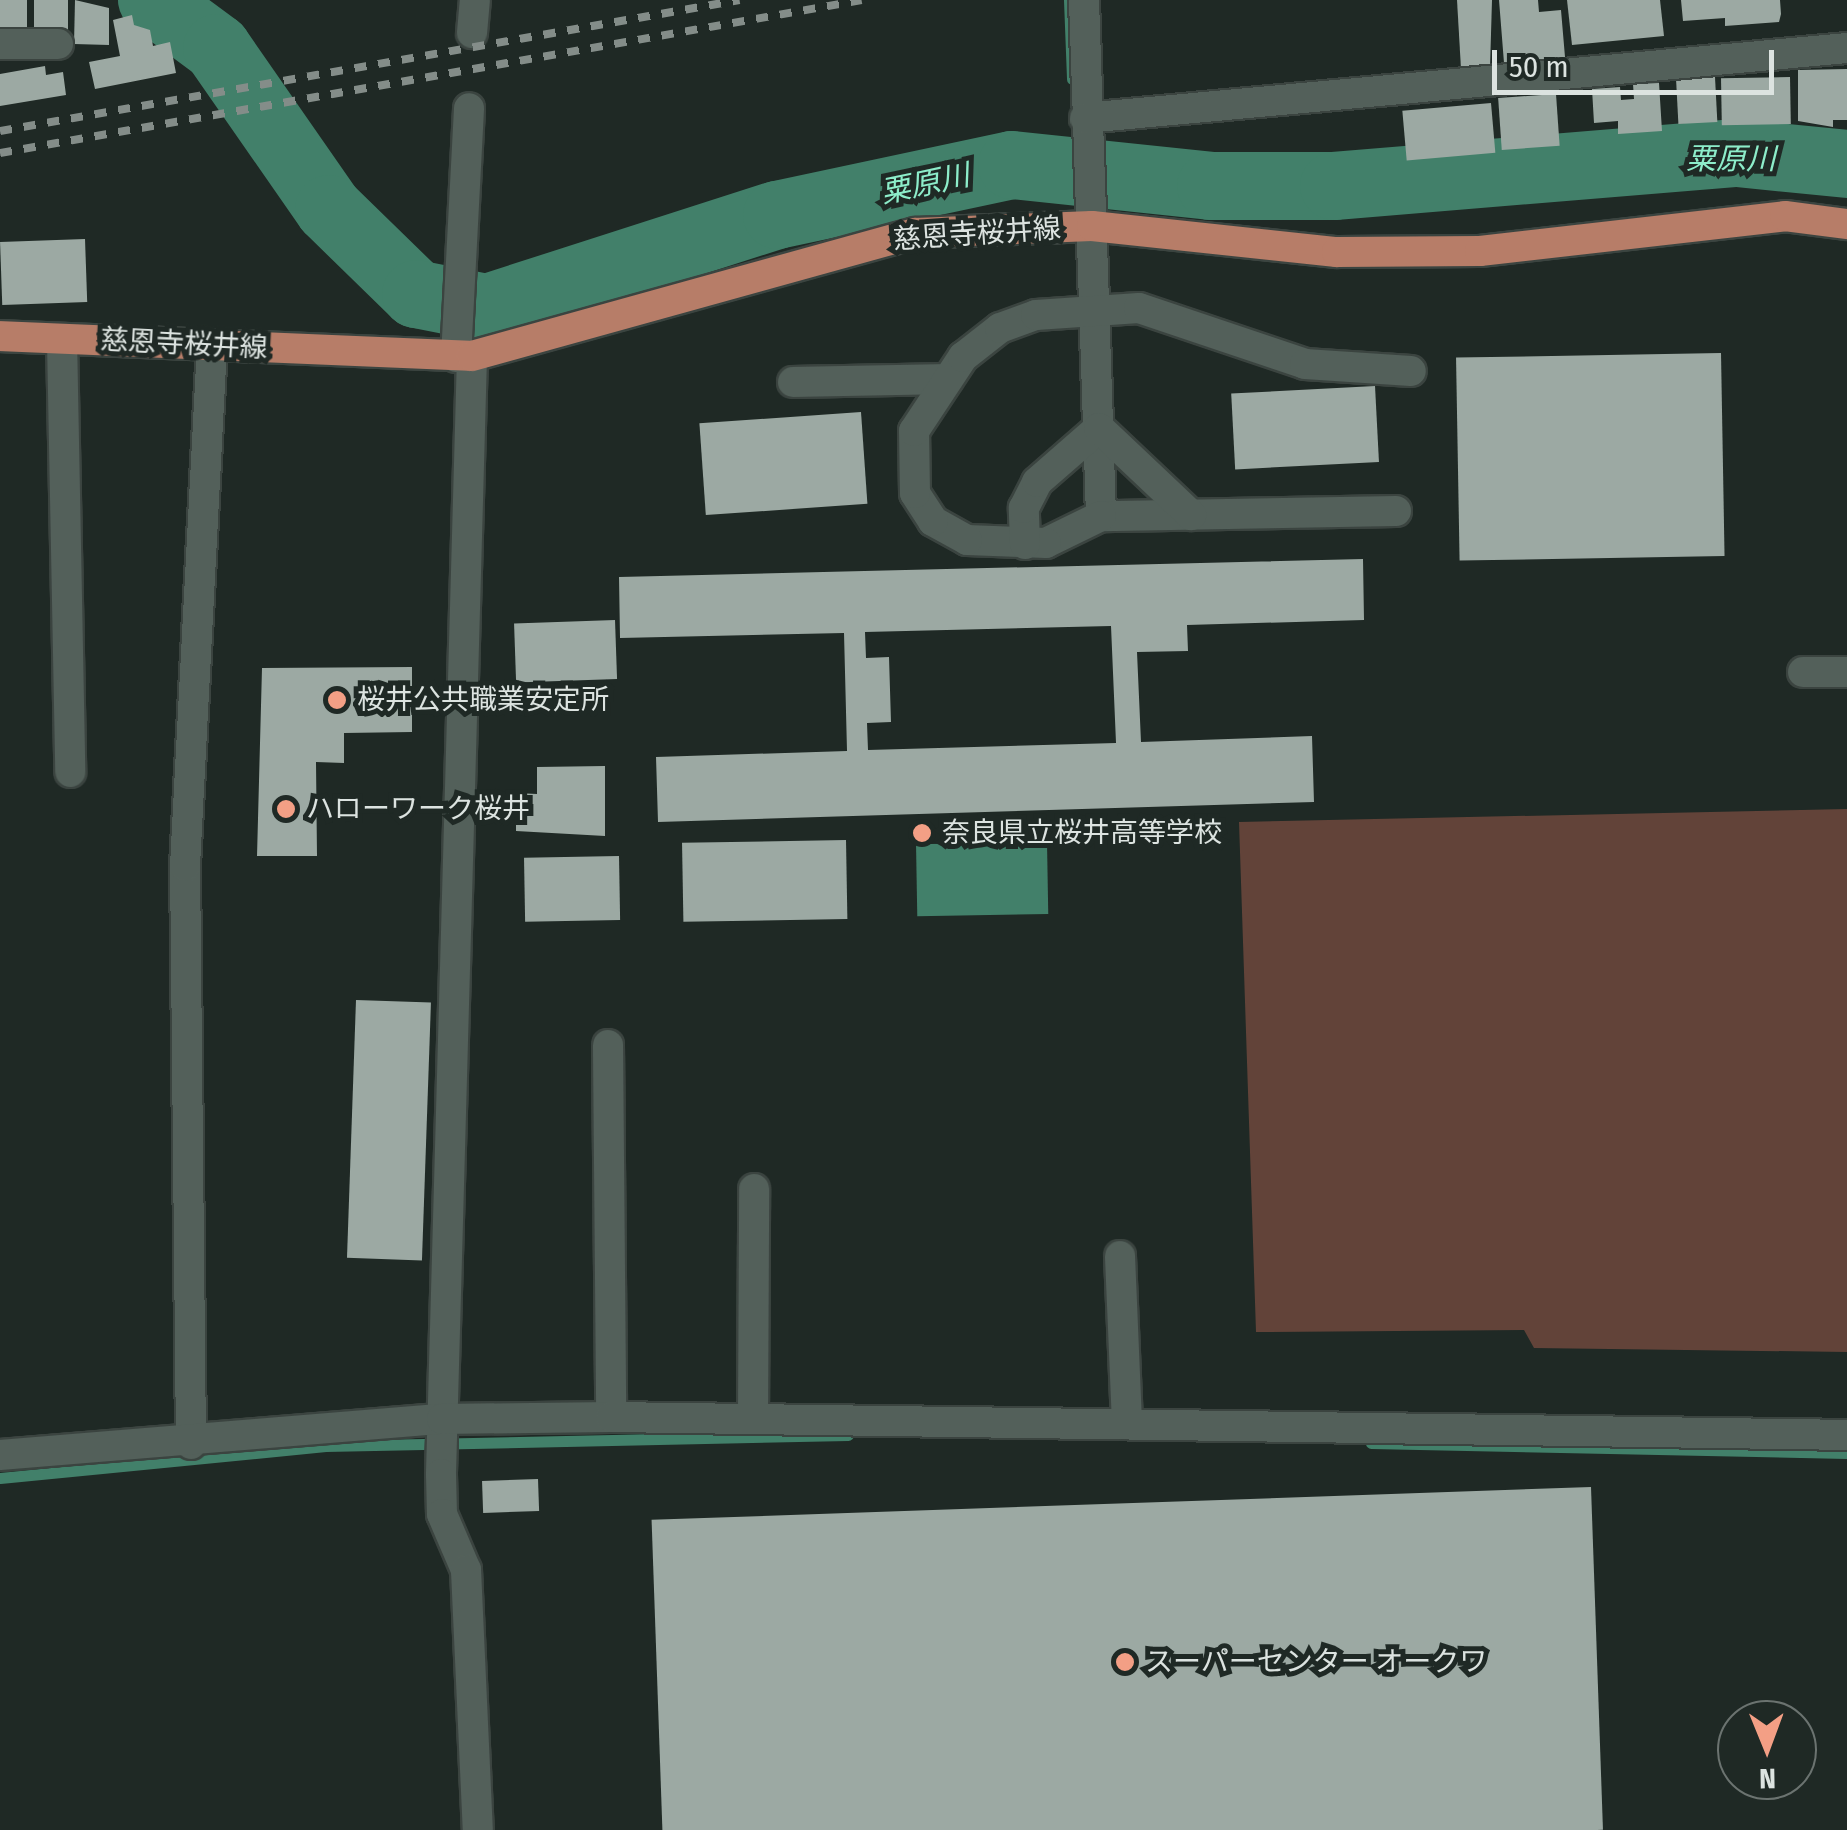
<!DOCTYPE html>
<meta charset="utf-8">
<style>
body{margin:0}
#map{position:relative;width:1847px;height:1830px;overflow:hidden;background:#1f2925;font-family:"Fira Sans Condensed","Noto Sans JP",sans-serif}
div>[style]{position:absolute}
.green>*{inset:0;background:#624339}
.water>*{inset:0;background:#42806a;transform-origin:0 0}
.stream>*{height:11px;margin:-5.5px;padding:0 5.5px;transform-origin:5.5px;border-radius:5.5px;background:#42806a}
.river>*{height:68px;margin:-34px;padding:0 34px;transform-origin:34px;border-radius:34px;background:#42806a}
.building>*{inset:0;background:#9ca9a3;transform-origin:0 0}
.roads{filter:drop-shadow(2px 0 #3b4440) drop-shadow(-2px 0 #3b4440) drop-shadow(0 2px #3b4440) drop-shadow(0 -2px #3b4440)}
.minor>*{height:30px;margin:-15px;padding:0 15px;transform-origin:15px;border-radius:15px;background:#53605a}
.major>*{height:30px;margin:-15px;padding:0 15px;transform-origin:15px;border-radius:15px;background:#b77d68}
.rail>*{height:8px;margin-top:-4px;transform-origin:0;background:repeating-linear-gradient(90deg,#848d89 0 12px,transparent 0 24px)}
.dots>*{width:28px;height:28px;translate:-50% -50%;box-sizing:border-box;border:5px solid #1f2925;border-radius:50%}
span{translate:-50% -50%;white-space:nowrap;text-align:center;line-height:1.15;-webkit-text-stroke:10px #1f2925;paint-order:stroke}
.street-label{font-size:28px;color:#dce3e0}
.poi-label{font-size:28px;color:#dce3e0}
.left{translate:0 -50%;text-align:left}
.water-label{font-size:30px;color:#8dedca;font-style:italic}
.north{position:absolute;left:1717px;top:1700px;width:100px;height:100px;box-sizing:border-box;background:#1f2925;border:2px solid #6b7370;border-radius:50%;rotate:179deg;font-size:28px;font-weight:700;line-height:40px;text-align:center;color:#dce3e0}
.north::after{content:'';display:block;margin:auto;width:35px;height:45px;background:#f39f85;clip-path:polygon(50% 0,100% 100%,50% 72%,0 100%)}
.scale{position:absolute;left:1492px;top:50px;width:282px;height:45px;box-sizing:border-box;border:5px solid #dce3e0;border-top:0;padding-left:12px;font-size:30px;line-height:35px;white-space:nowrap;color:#dce3e0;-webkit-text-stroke:8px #1f2925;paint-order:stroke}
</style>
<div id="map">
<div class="green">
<i style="clip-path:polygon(1847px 809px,1847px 1352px,1534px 1348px,1524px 1330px,1256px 1332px,1239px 822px)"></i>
</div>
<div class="water">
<i style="left:1047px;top:842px;width:72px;height:131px;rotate:89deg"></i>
</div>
<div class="stream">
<i style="left:1069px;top:0;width:79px;rotate:87.8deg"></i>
<i style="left:1371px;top:1443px;width:476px;rotate:1.2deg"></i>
<i style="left:0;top:1478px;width:327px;rotate:-5.6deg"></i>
<i style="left:325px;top:1446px;width:523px;rotate:-1.2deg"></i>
</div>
<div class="river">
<i style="left:152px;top:0;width:81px;rotate:36.4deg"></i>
<i style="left:217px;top:48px;width:196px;rotate:55.2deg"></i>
<i style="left:329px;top:209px;width:122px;rotate:44.3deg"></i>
<i style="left:416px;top:294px;width:72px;rotate:11.2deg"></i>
<i style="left:487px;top:308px;width:305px;rotate:-17.8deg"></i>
<i style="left:777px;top:215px;width:240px;rotate:-12deg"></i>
<i style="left:1012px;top:165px;width:200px;rotate:6deg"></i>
<i style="left:1211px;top:186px;width:123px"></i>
<i style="left:1334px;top:186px;width:404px;rotate:-4.7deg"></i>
<i style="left:1737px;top:153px;width:111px;rotate:5.7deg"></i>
</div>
<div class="building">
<i style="left:0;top:0;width:27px;height:30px"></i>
<i style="left:34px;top:0;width:34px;height:30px"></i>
<i style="clip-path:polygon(75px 0,109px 8px,109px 45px,74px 44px)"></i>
<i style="clip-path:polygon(1457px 0,1492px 0,1490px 68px,1461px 69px)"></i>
<i style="clip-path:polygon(1499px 0,1538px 0,1539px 12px,1561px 10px,1565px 57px,1504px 63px)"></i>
<i style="clip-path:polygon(1567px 0,1660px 0,1664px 36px,1572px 45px)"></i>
<i style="clip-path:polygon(1681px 0,1780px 0,1781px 14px,1779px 22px,1725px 26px,1725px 18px,1683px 21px)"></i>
<i style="clip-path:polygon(132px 15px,134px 25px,150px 30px,153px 46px,170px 42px,176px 73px,95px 89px,89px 62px,120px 56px,113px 20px)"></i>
<i style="clip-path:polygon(45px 66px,46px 75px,63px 72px,66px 95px,0 106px,0 74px)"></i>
<i style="clip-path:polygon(1847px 69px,1847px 120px,1833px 120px,1833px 127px,1798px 121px,1798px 70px)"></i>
<i style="left:1715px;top:77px;width:45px;height:39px;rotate:87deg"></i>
<i style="left:1790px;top:77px;width:47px;height:69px;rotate:89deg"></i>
<i style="clip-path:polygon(1659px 83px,1662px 131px,1618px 134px,1618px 121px,1594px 123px,1592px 89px,1620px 87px,1621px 100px,1634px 99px,1633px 84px)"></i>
<i style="left:1556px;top:94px;width:52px;height:58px;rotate:86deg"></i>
<i style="left:1491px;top:103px;width:50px;height:89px;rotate:85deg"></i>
<i style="left:85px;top:239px;width:63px;height:85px;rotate:88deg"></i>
<i style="left:1721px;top:353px;width:203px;height:265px;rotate:89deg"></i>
<i style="left:1375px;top:386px;width:76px;height:144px;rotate:87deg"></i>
<i style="left:861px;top:412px;width:92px;height:162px;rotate:86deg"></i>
<i style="clip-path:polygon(evenodd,1363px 559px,1364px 620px,1187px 625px,1188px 651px,1137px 652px,1141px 742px,1312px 736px,1314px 802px,658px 822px,656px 757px,847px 751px,844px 633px,620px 638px,619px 577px,1363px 559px,1111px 626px,1116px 743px,868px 750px,867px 723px,891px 722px,889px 657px,866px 658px,865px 632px,1111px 626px)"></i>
<i style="left:615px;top:620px;width:59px;height:101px;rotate:88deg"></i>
<i style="clip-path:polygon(412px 667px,412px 732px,344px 733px,344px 763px,316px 762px,317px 856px,257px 856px,262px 668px)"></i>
<i style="clip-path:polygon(605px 766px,605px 836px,516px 831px,516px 793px,537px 794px,537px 767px)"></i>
<i style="left:846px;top:840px;width:79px;height:164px;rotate:89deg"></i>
<i style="left:619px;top:856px;width:64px;height:95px;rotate:89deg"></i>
<i style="left:356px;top:1000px;width:75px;height:258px;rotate:2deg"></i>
<i style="left:538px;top:1479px;width:32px;height:56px;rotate:88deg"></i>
<i style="left:1591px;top:1487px;width:343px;height:940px;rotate:88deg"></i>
</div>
<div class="roads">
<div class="minor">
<i style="left:1084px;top:0;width:516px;rotate:88.11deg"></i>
<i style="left:472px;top:33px;width:33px;rotate:-85deg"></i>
<i style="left:0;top:44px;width:58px"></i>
<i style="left:1085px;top:118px;width:765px;rotate:-5.25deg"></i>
<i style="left:62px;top:339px;width:433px;rotate:88.9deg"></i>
<i style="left:472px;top:356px;width:1118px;rotate:91.59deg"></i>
<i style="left:441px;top:1474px;width:40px;rotate:88.6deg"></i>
<i style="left:442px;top:1514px;width:61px;rotate:66.8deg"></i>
<i style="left:466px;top:1570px;width:260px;rotate:87.4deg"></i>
<i style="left:456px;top:357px;width:249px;rotate:-87deg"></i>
<i style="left:793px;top:382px;width:155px;rotate:-1.1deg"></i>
<i style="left:1396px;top:511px;width:295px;rotate:179deg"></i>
<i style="left:1101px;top:516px;width:61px;rotate:153.9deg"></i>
<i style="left:1046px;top:543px;width:79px;rotate:-177.8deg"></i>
<i style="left:967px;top:540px;width:39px;rotate:-151deg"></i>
<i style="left:933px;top:521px;width:33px;rotate:-123deg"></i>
<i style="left:915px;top:493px;width:62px;rotate:-90.9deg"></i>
<i style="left:914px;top:431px;width:89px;rotate:-56.5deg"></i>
<i style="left:963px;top:357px;width:47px;rotate:-38.1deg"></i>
<i style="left:1000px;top:328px;width:38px;rotate:-20deg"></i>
<i style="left:1036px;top:315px;width:103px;rotate:-3.9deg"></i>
<i style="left:1139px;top:308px;width:175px;rotate:18.6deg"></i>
<i style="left:1305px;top:364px;width:106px;rotate:3.8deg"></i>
<i style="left:1025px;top:544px;width:36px;rotate:-92deg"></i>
<i style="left:1024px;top:508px;width:29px;rotate:-63deg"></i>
<i style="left:1037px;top:482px;width:82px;rotate:-41.1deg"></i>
<i style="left:1099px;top:428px;width:127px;rotate:43.4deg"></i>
<i style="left:1803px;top:672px;width:44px"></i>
<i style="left:608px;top:1045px;width:372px;rotate:89.5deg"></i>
<i style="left:1120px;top:1256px;width:168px;rotate:87.6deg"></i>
<i style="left:753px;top:1418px;width:229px;rotate:-89.7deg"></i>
<i style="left:191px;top:1444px;width:578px;rotate:-90.59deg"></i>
<i style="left:185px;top:866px;width:522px;rotate:-87.03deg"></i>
<i style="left:0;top:1455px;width:443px;rotate:-4.7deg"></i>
<i style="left:442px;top:1419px;width:169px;rotate:-0.7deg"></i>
<i style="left:611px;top:1417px;width:1236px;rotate:0.83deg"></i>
</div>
<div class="major">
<i style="left:0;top:336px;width:472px;rotate:2.4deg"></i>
<i style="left:472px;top:356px;width:460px;rotate:-15.5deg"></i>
<i style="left:915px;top:233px;width:177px;rotate:-2.3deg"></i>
<i style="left:1092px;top:226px;width:246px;rotate:6.1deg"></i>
<i style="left:1337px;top:252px;width:143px;rotate:-0.4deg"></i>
<i style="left:1480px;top:251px;width:307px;rotate:-6.5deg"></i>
<i style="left:1785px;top:216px;width:63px;rotate:7.4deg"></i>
</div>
</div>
<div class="rail">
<i style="left:0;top:131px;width:751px;rotate:-10.05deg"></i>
<i style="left:0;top:153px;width:875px;rotate:-10.06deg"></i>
</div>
<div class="dots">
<i style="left:337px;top:700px;background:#f39f85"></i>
<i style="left:286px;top:809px;background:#f39f85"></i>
<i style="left:922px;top:833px;background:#f39f85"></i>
<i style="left:1125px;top:1662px;background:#f39f85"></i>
</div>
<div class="street-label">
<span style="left:977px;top:234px;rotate:-4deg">慈恩寺桜井線</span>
<span style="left:184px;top:344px;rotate:3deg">慈恩寺桜井線</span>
</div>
<div class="poi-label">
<span class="left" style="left:357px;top:700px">桜井公共職業安定所</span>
<span class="left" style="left:306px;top:809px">ハローワーク桜井</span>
<span class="left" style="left:942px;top:833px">奈良県立桜井高等学校</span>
<span class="left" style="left:1145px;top:1662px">スーパーセンター オークワ</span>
</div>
<div class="water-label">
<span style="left:1731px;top:159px">粟原川</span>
<span style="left:925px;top:184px;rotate:-12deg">粟原川</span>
</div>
<div class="north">N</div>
<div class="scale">50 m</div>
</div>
